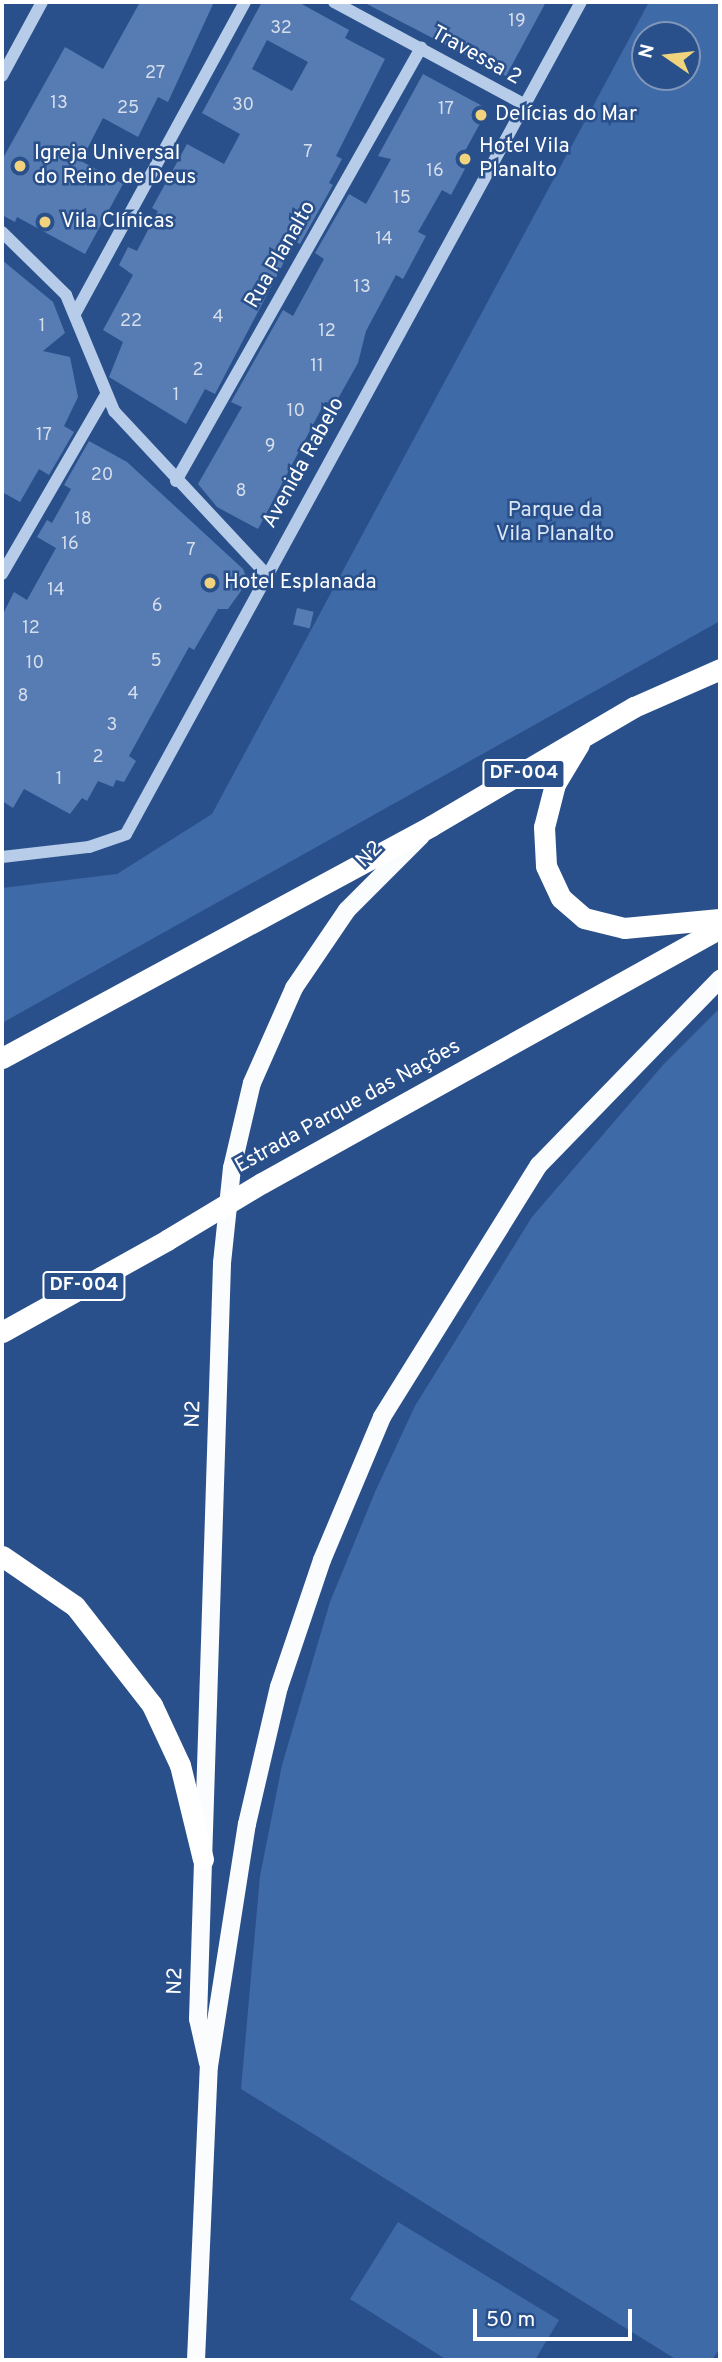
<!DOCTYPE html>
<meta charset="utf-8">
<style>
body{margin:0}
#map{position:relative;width:722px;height:2362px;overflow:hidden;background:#29508b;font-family:Overpass,sans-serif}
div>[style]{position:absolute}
.green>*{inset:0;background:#3e6aa7}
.building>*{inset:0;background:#567cb3;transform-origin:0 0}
.minor>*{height:12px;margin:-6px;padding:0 6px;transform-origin:6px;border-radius:6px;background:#b7cce9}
.major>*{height:18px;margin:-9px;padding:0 9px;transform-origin:9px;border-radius:9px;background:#fafcfe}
.highway>*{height:21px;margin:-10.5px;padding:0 10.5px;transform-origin:10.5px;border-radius:10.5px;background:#fff}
.highway-bridge>*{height:21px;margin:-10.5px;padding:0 10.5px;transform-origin:10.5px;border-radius:10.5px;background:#fff}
.dots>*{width:19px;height:19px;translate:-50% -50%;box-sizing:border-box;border:4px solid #29508b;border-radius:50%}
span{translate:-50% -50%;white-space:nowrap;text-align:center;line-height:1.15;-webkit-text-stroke:5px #29508b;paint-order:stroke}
.number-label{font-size:18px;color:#d5deec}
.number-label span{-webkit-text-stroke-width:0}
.shield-label span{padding:2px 5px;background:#29508b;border:2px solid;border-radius:5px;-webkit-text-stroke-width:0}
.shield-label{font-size:19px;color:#fff;font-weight:700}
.street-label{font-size:21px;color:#fff}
.poi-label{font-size:21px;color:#fff}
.left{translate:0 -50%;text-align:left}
.park-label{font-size:21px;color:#dbe7f7}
.frame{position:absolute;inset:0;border:4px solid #fff;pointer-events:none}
.north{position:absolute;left:631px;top:21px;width:70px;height:70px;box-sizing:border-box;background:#29508b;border:2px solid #7f96b9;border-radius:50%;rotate:284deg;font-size:19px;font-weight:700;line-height:28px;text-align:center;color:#fff}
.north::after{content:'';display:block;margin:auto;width:24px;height:32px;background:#f1d37e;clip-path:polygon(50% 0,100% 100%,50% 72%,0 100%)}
.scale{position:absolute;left:473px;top:2309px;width:159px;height:32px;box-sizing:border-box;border:4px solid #fff;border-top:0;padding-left:9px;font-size:21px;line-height:24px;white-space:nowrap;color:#fff;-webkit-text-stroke:5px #29508b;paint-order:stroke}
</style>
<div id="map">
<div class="green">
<i style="clip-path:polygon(evenodd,649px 2px,720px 2px,720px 621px,2px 1023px,2px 888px,117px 874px,212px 814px,649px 2px,645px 35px,687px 35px,687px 77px,645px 77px,645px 35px)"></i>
<i style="clip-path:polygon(720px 1008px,720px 2348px,712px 2360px,677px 2360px,241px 2089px,260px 1876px,282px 1765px,330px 1602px,375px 1492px,415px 1406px,532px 1217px,663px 1065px)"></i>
<i style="clip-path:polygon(398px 2222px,559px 2320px,535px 2360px,447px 2360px,350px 2299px)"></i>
</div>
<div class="building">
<i style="clip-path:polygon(140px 2px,214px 2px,168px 102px,158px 97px,138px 137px,103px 118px,81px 161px,123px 184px,85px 254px,17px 217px,15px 222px,2px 215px,2px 160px,65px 47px,103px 69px)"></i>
<i style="clip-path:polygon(evenodd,262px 2px,298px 2px,349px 30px,345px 38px,385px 59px,339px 150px,336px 156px,342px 159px,329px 183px,333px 185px,300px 244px,295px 241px,215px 394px,205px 389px,186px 424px,109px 377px,123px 342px,103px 330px,133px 275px,119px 265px,128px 247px,137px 251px,158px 211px,152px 208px,187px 144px,224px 164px,240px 134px,202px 113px,262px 2px,267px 40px,308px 62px,292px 91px,252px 69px,267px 40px)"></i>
<i style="clip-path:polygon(363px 2px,546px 2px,506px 76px)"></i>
<i style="clip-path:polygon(423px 74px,488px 109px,460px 160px,467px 165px,451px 195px,442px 190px,418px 232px,426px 236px,403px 279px,396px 275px,366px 331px,358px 363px,335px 404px,325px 402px,258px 529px,217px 507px,198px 484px,242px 407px,231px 402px,283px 310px,293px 316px,324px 259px,315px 253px,349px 194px,366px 204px,391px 159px,378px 156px)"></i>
<i style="clip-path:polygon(2px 260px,53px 302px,65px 333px,43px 351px,70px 357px,78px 397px,64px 426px,74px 432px,49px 475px,39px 469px,20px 502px,2px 492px)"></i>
<i style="clip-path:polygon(89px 441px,127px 462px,243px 569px,248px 581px,228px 609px,218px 609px,194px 650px,189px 647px,129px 756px,136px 761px,124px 782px,116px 780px,113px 787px,98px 781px,87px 801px,82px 798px,70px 814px,24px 789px,13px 808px,2px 801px,2px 616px,14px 592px,27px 600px,56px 548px,37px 537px,47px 520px,52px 523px,71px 489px,64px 485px)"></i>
<i style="left:297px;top:608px;width:17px;height:17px;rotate:13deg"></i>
</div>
<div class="minor">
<i style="left:334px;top:2px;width:217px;rotate:28.3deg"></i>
<i style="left:2px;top:76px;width:84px;rotate:-61.6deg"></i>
<i style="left:2px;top:232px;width:90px;rotate:44.5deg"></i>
<i style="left:66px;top:295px;width:126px;rotate:67.5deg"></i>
<i style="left:114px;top:411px;width:221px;rotate:47deg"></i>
<i style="left:76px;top:312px;width:353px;rotate:-61.4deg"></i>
<i style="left:176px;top:481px;width:498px;rotate:-60.5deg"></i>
<i style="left:2px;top:574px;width:206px;rotate:-59.9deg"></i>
<i style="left:2px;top:857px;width:88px;rotate:-6.6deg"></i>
<i style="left:89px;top:847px;width:39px;rotate:-19deg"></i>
<i style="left:126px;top:834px;width:948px;rotate:-61.33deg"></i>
</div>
<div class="major">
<i style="left:208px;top:2063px;width:45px;rotate:-102.8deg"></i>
<i style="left:198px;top:2019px;width:756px;rotate:-88.18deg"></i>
<i style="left:222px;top:1263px;width:96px;rotate:-84deg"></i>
<i style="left:232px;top:1168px;width:87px;rotate:-76.8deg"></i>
<i style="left:252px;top:1083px;width:104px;rotate:-66.1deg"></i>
<i style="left:294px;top:988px;width:94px;rotate:-55.8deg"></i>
<i style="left:347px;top:910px;width:105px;rotate:-45deg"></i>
<i style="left:196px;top:2360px;width:294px;rotate:-87.5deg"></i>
<i style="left:209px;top:2066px;width:245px;rotate:-81.1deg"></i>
<i style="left:247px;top:1824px;width:141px;rotate:-76.9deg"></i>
<i style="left:279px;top:1687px;width:134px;rotate:-71.3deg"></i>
<i style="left:322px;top:1560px;width:155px;rotate:-67.2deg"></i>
<i style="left:382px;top:1417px;width:297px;rotate:-58.1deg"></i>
<i style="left:539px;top:1165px;width:260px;rotate:-45.8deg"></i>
</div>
<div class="highway">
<i style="left:579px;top:744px;width:47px;rotate:121deg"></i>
<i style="left:555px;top:784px;width:44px;rotate:104.3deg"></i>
<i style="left:544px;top:827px;width:39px;rotate:87deg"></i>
<i style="left:546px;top:866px;width:35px;rotate:65deg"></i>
<i style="left:561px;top:898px;width:30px;rotate:41deg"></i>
<i style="left:584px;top:918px;width:41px;rotate:14deg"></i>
<i style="left:624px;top:928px;width:96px;rotate:-5.4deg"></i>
<i style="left:2px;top:1058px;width:488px;rotate:-28.4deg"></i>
<i style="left:431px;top:826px;width:235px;rotate:-30.4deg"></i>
<i style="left:634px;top:707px;width:94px;rotate:-23.8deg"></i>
<i style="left:262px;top:1183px;width:524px;rotate:-29.11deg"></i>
<i style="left:2px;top:1332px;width:189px;rotate:-29.1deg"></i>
<i style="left:2px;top:1556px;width:88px;rotate:34.4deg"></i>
<i style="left:75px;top:1606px;width:125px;rotate:52.1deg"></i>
<i style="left:152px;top:1705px;width:66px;rotate:65deg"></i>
<i style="left:180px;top:1765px;width:97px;rotate:76.3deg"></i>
</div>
<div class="highway-bridge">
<i style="left:167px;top:1240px;width:111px;rotate:-31deg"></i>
</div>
<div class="dots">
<i style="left:481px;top:115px;background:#f1d37e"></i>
<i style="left:465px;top:159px;background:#f1d37e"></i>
<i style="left:20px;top:166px;background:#f1d37e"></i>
<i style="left:45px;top:222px;background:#f1d37e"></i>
<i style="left:210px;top:583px;background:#f1d37e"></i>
</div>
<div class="number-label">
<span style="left:517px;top:22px">19</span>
<span style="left:281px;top:29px">32</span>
<span style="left:155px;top:74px">27</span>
<span style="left:59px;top:104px">13</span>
<span style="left:243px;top:106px">30</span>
<span style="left:128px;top:109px">25</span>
<span style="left:446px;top:110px">17</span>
<span style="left:308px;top:153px">7</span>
<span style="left:435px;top:172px">16</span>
<span style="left:402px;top:199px">15</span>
<span style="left:384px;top:240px">14</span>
<span style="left:362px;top:288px">13</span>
<span style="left:218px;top:318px">4</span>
<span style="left:131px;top:322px">22</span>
<span style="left:42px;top:327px">1</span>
<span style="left:327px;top:332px">12</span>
<span style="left:317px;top:367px">11</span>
<span style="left:198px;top:371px">2</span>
<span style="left:176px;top:396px">1</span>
<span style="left:296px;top:412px">10</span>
<span style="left:44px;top:436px">17</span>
<span style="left:270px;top:447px">9</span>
<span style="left:102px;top:476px">20</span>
<span style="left:241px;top:492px">8</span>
<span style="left:83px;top:520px">18</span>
<span style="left:70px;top:545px">16</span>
<span style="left:191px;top:551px">7</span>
<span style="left:56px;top:591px">14</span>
<span style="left:157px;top:607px">6</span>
<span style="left:31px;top:629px">12</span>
<span style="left:156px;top:662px">5</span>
<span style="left:35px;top:664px">10</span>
<span style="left:133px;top:695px">4</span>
<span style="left:23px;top:697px">8</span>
<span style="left:112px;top:726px">3</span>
<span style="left:98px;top:758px">2</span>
<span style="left:59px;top:780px">1</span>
</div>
<div class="shield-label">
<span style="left:524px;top:774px">DF-004</span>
<span style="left:84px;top:1286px">DF-004</span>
</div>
<div class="street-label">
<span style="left:476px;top:56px;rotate:29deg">Travessa 2</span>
<span style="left:281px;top:255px;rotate:-60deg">Rua Planalto</span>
<span style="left:304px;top:463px;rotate:-61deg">Avenida Rabelo</span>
<span style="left:370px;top:855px;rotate:-45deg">N2</span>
<span style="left:348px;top:1107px;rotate:-29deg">Estrada Parque das Nações</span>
<span style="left:194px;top:1414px;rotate:-88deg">N2</span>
<span style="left:176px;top:1981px;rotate:-88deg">N2</span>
</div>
<div class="poi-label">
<span class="left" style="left:495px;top:115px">Delícias do Mar</span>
<span class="left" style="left:479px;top:159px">Hotel Vila<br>Planalto</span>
<span class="left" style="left:34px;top:166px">Igreja Universal<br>do Reino de Deus</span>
<span class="left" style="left:61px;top:222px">Vila Clínicas</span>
<span class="left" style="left:224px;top:583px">Hotel Esplanada</span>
</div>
<div class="park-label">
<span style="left:555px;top:523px">Parque da<br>Vila Planalto</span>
</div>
<div class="frame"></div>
<div class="north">N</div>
<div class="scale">50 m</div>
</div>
